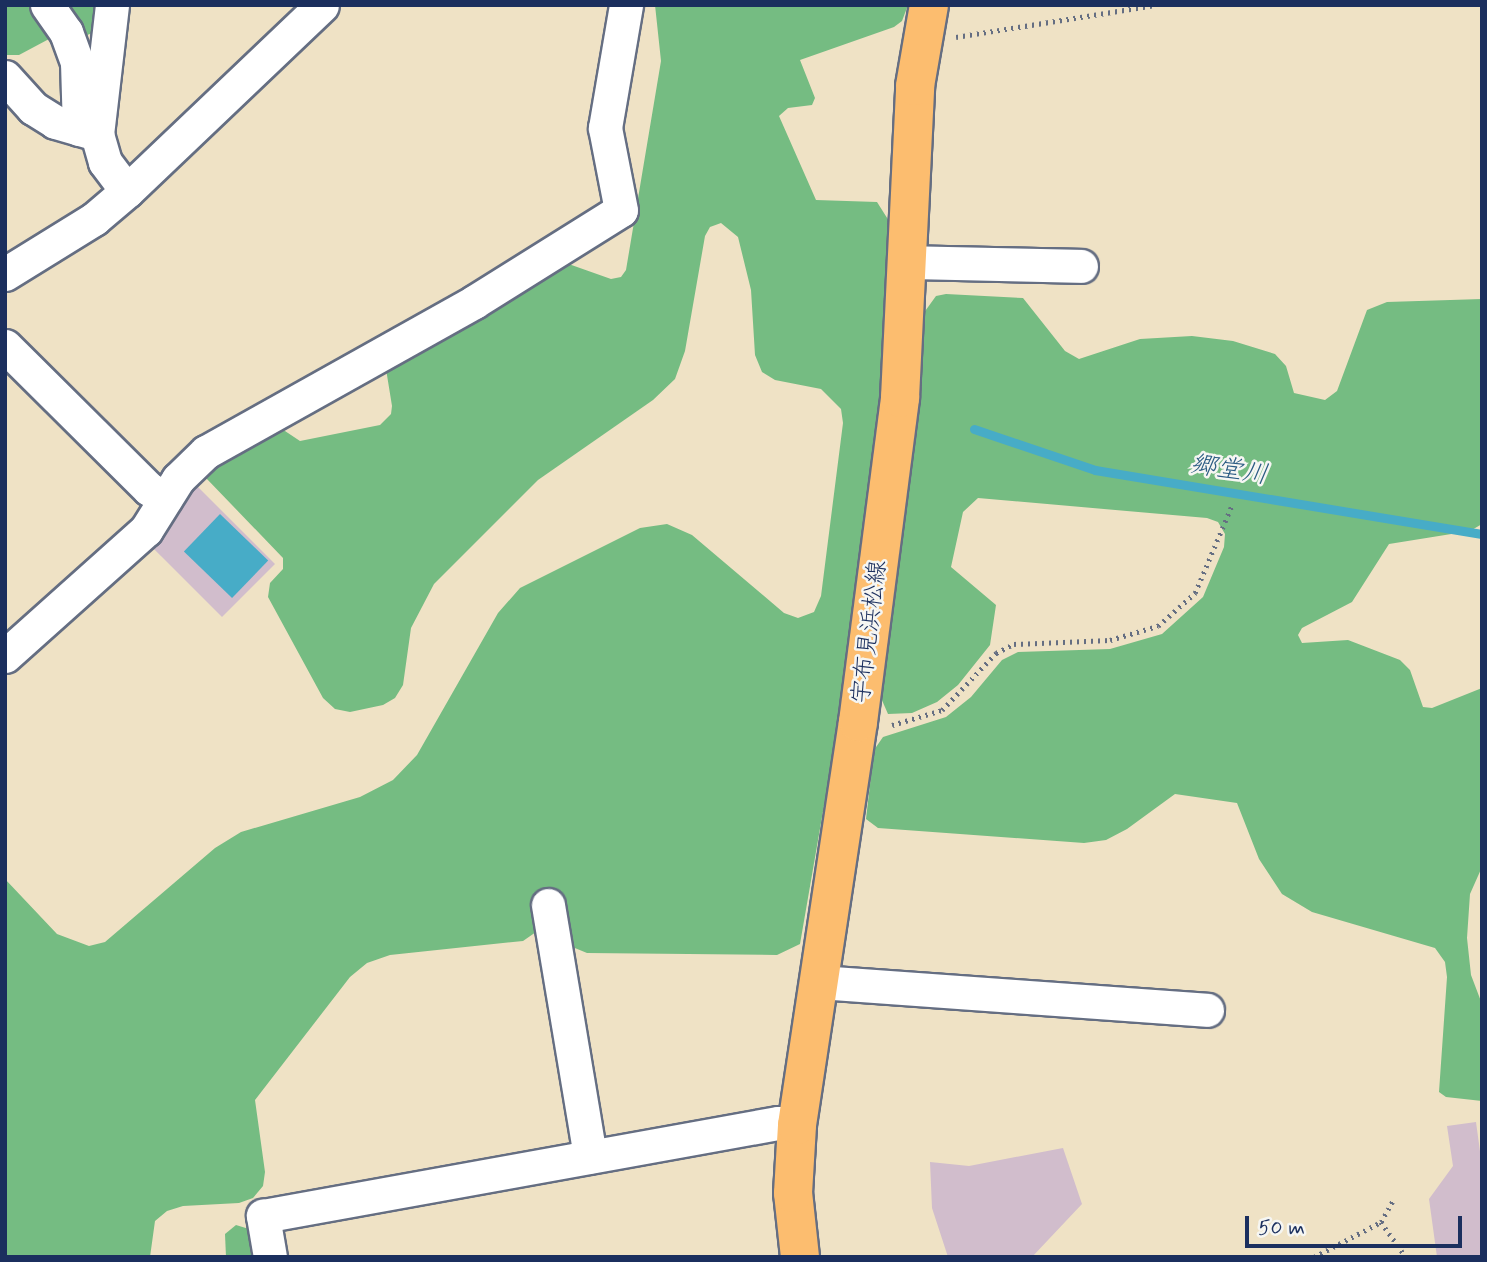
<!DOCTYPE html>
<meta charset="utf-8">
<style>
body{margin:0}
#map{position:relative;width:1487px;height:1262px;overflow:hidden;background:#efe2c5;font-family:Mynerve,"Klee One",sans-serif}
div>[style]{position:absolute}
.industrial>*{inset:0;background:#d1bdcc;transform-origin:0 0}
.forest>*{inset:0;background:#75bc82}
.water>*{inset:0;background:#47acc7;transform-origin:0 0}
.stream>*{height:9px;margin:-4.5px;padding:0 4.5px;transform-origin:4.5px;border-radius:4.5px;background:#47acc7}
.path>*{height:4.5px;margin-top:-2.25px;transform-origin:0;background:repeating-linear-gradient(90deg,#656e82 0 2px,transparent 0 7px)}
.roads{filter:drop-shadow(2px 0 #656e82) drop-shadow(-2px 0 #656e82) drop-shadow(0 2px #656e82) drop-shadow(0 -2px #656e82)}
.minor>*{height:33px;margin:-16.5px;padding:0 16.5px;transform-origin:16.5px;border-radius:16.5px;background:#fff}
.major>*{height:38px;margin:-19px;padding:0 19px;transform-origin:19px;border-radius:19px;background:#fcbd6f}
span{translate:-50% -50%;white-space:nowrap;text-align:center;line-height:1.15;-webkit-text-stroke:5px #f6f6f2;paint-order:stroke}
.street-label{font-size:24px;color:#1b2f5e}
.water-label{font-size:26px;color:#2a5b83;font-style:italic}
.frame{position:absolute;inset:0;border:7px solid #1b2f5e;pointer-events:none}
.scale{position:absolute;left:1245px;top:1216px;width:217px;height:32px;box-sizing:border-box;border:4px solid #1b2f5e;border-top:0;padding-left:9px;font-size:21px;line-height:24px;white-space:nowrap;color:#1b2f5e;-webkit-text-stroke:5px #f6f6f2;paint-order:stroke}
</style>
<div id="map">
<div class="industrial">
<i style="left:193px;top:482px;width:116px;height:75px;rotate:45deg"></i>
<i style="clip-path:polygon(1476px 1122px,1482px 1166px,1482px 1257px,1437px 1257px,1429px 1199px,1453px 1166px,1447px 1126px)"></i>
<i style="clip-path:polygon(1063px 1148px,1082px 1204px,1032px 1257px,948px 1257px,932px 1208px,930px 1162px,969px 1166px)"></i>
</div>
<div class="forest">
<i style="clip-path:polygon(5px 5px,32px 5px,50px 33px,49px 39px,19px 55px,5px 55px)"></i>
<i style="clip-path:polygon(60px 5px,99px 5px,92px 33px,85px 36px)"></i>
<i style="clip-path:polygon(655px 5px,908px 5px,902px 21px,894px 27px,800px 60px,815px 98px,812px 105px,788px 108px,779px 116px,816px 200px,877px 202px,889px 221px,880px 396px,839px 719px,800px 944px,777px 955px,587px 953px,536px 932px,523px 941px,390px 955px,367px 963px,350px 977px,255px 1100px,265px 1172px,263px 1186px,253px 1198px,239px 1203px,183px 1206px,167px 1211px,155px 1221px,150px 1257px,5px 1257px,5px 879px,57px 934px,89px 946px,105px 942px,215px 848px,241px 832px,360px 797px,393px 780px,417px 755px,498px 613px,520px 588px,640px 528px,667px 524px,692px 535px,784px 613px,798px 618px,814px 612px,821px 596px,843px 423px,841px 409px,821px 389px,775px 380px,762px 372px,755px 355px,751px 290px,738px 237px,721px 223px,710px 227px,705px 236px,685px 351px,675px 379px,653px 400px,538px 480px,434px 584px,411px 628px,403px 685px,395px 698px,383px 705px,350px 712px,335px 709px,323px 698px,268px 597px,270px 583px,283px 569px,283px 558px,206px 478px,207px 469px,279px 427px,300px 441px,380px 425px,391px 414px,392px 406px,386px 369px,563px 262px,611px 279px,621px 277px,626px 270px,661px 61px)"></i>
<i style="clip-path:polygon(946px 294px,1023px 298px,1065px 351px,1079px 359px,1140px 339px,1192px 336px,1233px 341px,1275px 354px,1286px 366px,1294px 393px,1325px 400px,1337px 391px,1367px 310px,1387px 302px,1482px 299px,1482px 524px,1470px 531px,1389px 544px,1352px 602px,1302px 628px,1298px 635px,1302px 643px,1348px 640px,1400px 660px,1410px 670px,1423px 707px,1432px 708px,1482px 688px,1482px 867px,1470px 894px,1467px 938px,1471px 975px,1482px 1004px,1482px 1101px,1446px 1097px,1439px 1092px,1447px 977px,1445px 962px,1435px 948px,1312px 912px,1282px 894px,1259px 859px,1237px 803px,1175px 794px,1127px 829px,1106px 840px,1084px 843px,878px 828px,866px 819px,874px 750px,883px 737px,946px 717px,971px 697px,1002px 660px,1018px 652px,1110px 649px,1162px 634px,1203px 597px,1224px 547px,1225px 534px,1218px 522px,1207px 518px,978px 498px,963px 512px,951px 567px,996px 605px,990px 645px,958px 685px,937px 702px,912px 713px,888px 714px,881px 698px,920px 400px,923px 314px,936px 296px)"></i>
<i style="clip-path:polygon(236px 1225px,249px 1229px,259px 1257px,226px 1257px,225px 1234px)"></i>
</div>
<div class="water">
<i style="left:220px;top:514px;width:67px;height:52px;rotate:44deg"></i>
</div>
<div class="stream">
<i style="left:974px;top:429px;width:128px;rotate:18.7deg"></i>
<i style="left:1095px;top:470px;width:392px;rotate:9.4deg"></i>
</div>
<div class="path">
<i style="left:956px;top:37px;width:202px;rotate:-9.1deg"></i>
<i style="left:892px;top:725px;width:52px;rotate:-16.7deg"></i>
<i style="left:942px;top:710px;width:79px;rotate:-46.5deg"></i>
<i style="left:996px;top:653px;width:20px;rotate:-27deg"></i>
<i style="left:1014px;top:644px;width:96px;rotate:-2.4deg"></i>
<i style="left:1110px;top:640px;width:50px;rotate:-16.3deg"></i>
<i style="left:1158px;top:626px;width:50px;rotate:-41.7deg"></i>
<i style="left:1195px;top:593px;width:95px;rotate:-67.2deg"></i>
<i style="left:1381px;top:1222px;width:43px;rotate:54.5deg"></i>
<i style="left:1314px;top:1257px;width:76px;rotate:-27.6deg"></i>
<i style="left:1381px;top:1222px;width:26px;rotate:-61deg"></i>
</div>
<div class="roads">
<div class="minor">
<i style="left:47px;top:5px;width:33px;rotate:55deg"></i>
<i style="left:66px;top:32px;width:32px;rotate:70deg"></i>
<i style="left:77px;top:62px;width:67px;rotate:88.3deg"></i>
<i style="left:112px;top:5px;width:130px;rotate:96.6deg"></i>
<i style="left:97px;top:134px;width:29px;rotate:74deg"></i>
<i style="left:105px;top:162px;width:36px;rotate:53deg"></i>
<i style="left:5px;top:77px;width:42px;rotate:47.9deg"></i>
<i style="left:33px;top:108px;width:26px;rotate:32deg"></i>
<i style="left:55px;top:122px;width:44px;rotate:15.9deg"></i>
<i style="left:906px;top:262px;width:175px;rotate:1.3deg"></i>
<i style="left:5px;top:274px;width:105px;rotate:-31.7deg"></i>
<i style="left:94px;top:219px;width:43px;rotate:-40.3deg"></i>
<i style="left:127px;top:191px;width:269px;rotate:-43.6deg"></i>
<i style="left:5px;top:346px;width:203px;rotate:44.8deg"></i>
<i style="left:149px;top:489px;width:19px;rotate:28deg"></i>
<i style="left:5px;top:656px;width:189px;rotate:-41.8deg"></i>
<i style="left:146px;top:530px;width:60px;rotate:-57.9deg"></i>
<i style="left:178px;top:479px;width:39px;rotate:-44deg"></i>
<i style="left:206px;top:452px;width:307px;rotate:-29.2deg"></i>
<i style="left:474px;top:302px;width:173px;rotate:-32deg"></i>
<i style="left:621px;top:210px;width:84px;rotate:-101deg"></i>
<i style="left:605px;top:128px;width:125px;rotate:-80.3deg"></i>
<i style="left:548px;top:905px;width:255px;rotate:80.5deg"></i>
<i style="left:818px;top:982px;width:390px;rotate:4.1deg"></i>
<i style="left:270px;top:1257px;width:42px;rotate:-99.7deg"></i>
<i style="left:263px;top:1216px;width:523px;rotate:-10.24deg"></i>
<i style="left:778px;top:1123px;width:19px;rotate:6deg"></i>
</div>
<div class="major">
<i style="left:800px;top:1257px;width:64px;rotate:-96.2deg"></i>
<i style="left:793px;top:1193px;width:68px;rotate:-86.6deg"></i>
<i style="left:797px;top:1125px;width:408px;rotate:-81.4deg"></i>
<i style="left:858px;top:722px;width:327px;rotate:-82.6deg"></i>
<i style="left:900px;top:398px;width:312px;rotate:-87.2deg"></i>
<i style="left:915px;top:86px;width:82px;rotate:-80.2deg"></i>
</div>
</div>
<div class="street-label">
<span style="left:870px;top:632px;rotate:-83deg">宇布見浜松線</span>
</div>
<div class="water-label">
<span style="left:1229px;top:471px;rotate:9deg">郷堂川</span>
</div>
<div class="frame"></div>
<div class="scale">50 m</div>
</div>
